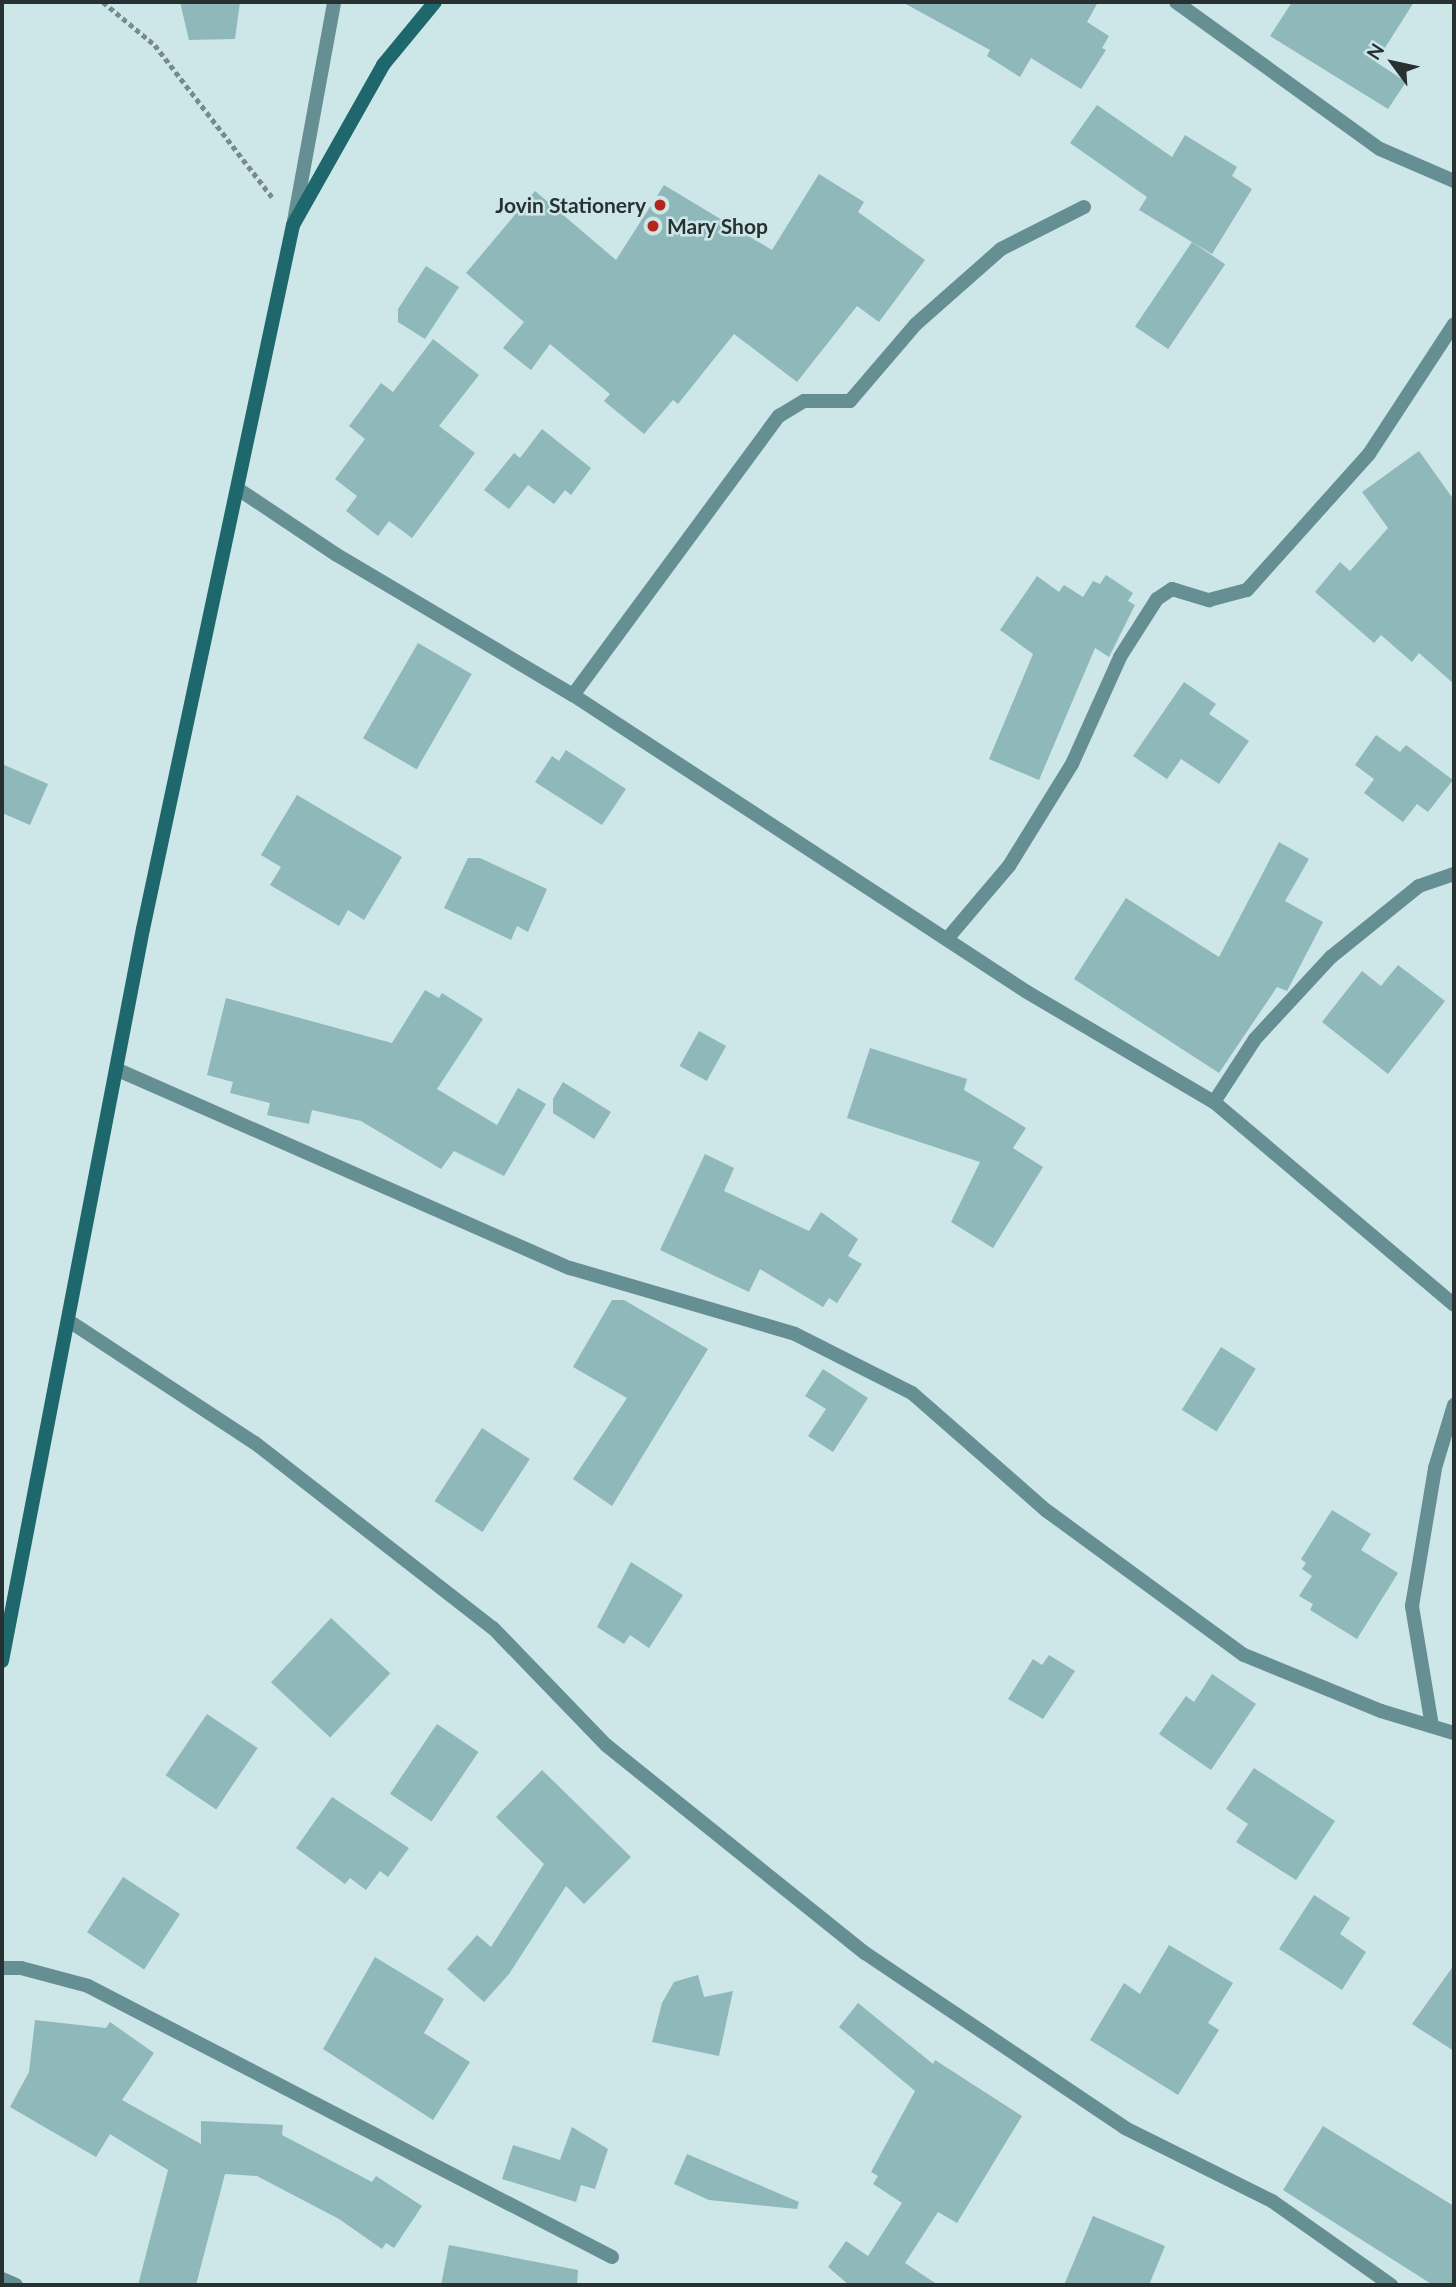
<!DOCTYPE html>
<style>
body{margin:0}
#map{position:relative;width:1456px;height:2287px;overflow:hidden;background:#cde6e8;font-family:Lato,sans-serif}
div>[style]{position:absolute}
.building>*{inset:0;background:#8fb8bb;transform-origin:0 0}
.path>*{height:4.5px;margin-top:-2.25px;transform-origin:0;background:repeating-linear-gradient(90deg,#798a8c 0 5px,transparent 0 8.5px)}
.street>*{height:14px;margin:-7px;padding:0 7px;transform-origin:7px;border-radius:7px;background:#658f93}
.secondary>*{height:14px;margin:-7px;padding:0 7px;transform-origin:7px;border-radius:7px;background:#1e686d}
.dots>*{width:19px;height:19px;translate:-50% -50%;box-sizing:border-box;border:4px solid #cde6e8;border-radius:50%}
span{translate:-50% -50%;white-space:nowrap;text-align:center;line-height:1.15;-webkit-text-stroke:5px #cde6e8;paint-order:stroke}
.poi-label{font-size:21px;color:#273132;font-weight:700}
.right{translate:-100% -50%;text-align:right}
.left{translate:0 -50%;text-align:left}
.frame{position:absolute;inset:0;border:4px solid #273132;pointer-events:none}
.north{position:absolute;left:1358px;top:28px;width:70px;height:70px;-webkit-text-stroke:5px #cde6e8;paint-order:stroke;rotate:303deg;font-size:19px;font-weight:700;line-height:28px;text-align:center;color:#273132}
.north::after{content:'';display:block;margin:auto;width:24px;height:32px;background:#273132;clip-path:polygon(50% 0,100% 100%,50% 72%,0 100%)}
</style>
<div id="map">
<div class="building">
<i style="clip-path:polygon(180px 2px,240px 2px,235px 39px,189px 40px)"></i>
<i style="clip-path:polygon(902px 2px,1098px 2px,1087px 22px,1109px 36px,1102px 48px,1106px 50px,1081px 89px,1031px 58px,1020px 77px,987px 56px,990px 50px)"></i>
<i style="clip-path:polygon(1292px 2px,1414px 2px,1376px 62px,1406px 82px,1388px 109px,1270px 36px)"></i>
<i style="clip-path:polygon(1097px 105px,1172px 157px,1185px 135px,1237px 167px,1232px 176px,1252px 189px,1212px 254px,1139px 210px,1147px 197px,1070px 143px)"></i>
<i style="clip-path:polygon(819px 174px,864px 202px,858px 212px,925px 260px,879px 322px,857px 306px,797px 382px,734px 334px,678px 404px,673px 400px,644px 434px,604px 401px,610px 394px,550px 344px,531px 370px,503px 348px,524px 322px,466px 273px,535px 191px,616px 260px,664px 185px,772px 250px)"></i>
<i style="left:1192px;top:242px;width:40px;height:102px;rotate:34deg"></i>
<i style="clip-path:polygon(426px 266px,459px 287px,425px 339px,398px 322px,398px 309px)"></i>
<i style="clip-path:polygon(433px 339px,479px 375px,439px 426px,475px 453px,412px 538px,389px 521px,378px 536px,346px 511px,357px 496px,335px 479px,365px 439px,349px 426px,381px 383px,393px 392px)"></i>
<i style="clip-path:polygon(542px 429px,591px 468px,571px 495px,565px 490px,554px 504px,528px 485px,509px 509px,484px 490px,514px 453px,520px 458px)"></i>
<i style="clip-path:polygon(1419px 451px,1454px 500px,1454px 684px,1419px 653px,1412px 662px,1381px 635px,1374px 643px,1315px 592px,1340px 562px,1350px 571px,1388px 528px,1362px 492px)"></i>
<i style="clip-path:polygon(1106px 575px,1133px 593px,1128px 601px,1135px 605px,1109px 657px,1095px 648px,1039px 780px,989px 759px,1033px 654px,1000px 630px,1037px 576px,1059px 592px,1064px 585px,1083px 597px,1093px 581px,1100px 584px)"></i>
<i style="left:418px;top:643px;width:62px;height:110px;rotate:30deg"></i>
<i style="clip-path:polygon(1184px 682px,1216px 704px,1209px 714px,1249px 741px,1219px 784px,1181px 759px,1167px 779px,1133px 756px)"></i>
<i style="clip-path:polygon(1376px 735px,1400px 752px,1406px 745px,1453px 780px,1428px 812px,1417px 804px,1403px 822px,1364px 793px,1374px 779px,1355px 765px)"></i>
<i style="clip-path:polygon(566px 750px,626px 789px,602px 825px,535px 782px,552px 756px,559px 761px)"></i>
<i style="clip-path:polygon(2px 764px,48px 784px,30px 825px,2px 813px)"></i>
<i style="clip-path:polygon(297px 795px,402px 857px,364px 920px,348px 910px,339px 926px,270px 885px,281px 867px,261px 855px)"></i>
<i style="clip-path:polygon(1279px 842px,1309px 859px,1285px 901px,1323px 922px,1287px 991px,1277px 987px,1219px 1073px,1074px 979px,1126px 898px,1219px 957px)"></i>
<i style="clip-path:polygon(468px 858px,480px 858px,547px 889px,528px 932px,517px 926px,511px 940px,444px 908px)"></i>
<i style="clip-path:polygon(1398px 965px,1445px 1001px,1388px 1074px,1322px 1022px,1362px 971px,1381px 986px)"></i>
<i style="clip-path:polygon(425px 990px,439px 998px,442px 993px,483px 1019px,437px 1089px,497px 1125px,518px 1088px,546px 1104px,504px 1176px,454px 1151px,441px 1169px,361px 1121px,312px 1110px,309px 1124px,267px 1115px,270px 1103px,230px 1093px,233px 1082px,207px 1075px,226px 998px,392px 1043px)"></i>
<i style="left:699px;top:1031px;width:31px;height:40px;rotate:29deg"></i>
<i style="clip-path:polygon(870px 1048px,967px 1079px,964px 1090px,1026px 1128px,1013px 1148px,1043px 1167px,993px 1248px,951px 1222px,980px 1162px,847px 1118px)"></i>
<i style="clip-path:polygon(563px 1082px,611px 1112px,594px 1139px,553px 1113px,553px 1099px)"></i>
<i style="clip-path:polygon(705px 1154px,734px 1168px,724px 1191px,809px 1231px,821px 1212px,858px 1239px,848px 1256px,862px 1264px,837px 1303px,829px 1298px,823px 1307px,760px 1269px,749px 1292px,660px 1250px)"></i>
<i style="clip-path:polygon(612px 1300px,624px 1300px,708px 1349px,612px 1506px,573px 1479px,627px 1398px,573px 1367px)"></i>
<i style="left:1221px;top:1347px;width:41px;height:74px;rotate:32deg"></i>
<i style="clip-path:polygon(823px 1369px,868px 1398px,833px 1452px,808px 1436px,826px 1409px,805px 1396px)"></i>
<i style="left:482px;top:1428px;width:57px;height:87px;rotate:33deg"></i>
<i style="clip-path:polygon(1332px 1510px,1371px 1534px,1361px 1550px,1398px 1573px,1357px 1639px,1310px 1610px,1313px 1604px,1299px 1596px,1312px 1576px,1302px 1569px,1306px 1563px,1301px 1559px)"></i>
<i style="clip-path:polygon(631px 1562px,683px 1595px,649px 1648px,630px 1635px,624px 1644px,597px 1627px)"></i>
<i style="left:331px;top:1618px;width:81px;height:88px;rotate:43deg"></i>
<i style="clip-path:polygon(1049px 1655px,1075px 1671px,1043px 1719px,1008px 1699px,1033px 1659px,1042px 1665px)"></i>
<i style="clip-path:polygon(1212px 1674px,1256px 1704px,1211px 1770px,1159px 1734px,1186px 1696px,1194px 1702px)"></i>
<i style="left:207px;top:1714px;width:61px;height:74px;rotate:34deg"></i>
<i style="left:437px;top:1724px;width:50px;height:84px;rotate:34deg"></i>
<i style="clip-path:polygon(1254px 1768px,1335px 1821px,1296px 1880px,1236px 1842px,1248px 1824px,1226px 1809px)"></i>
<i style="clip-path:polygon(542px 1770px,631px 1857px,584px 1904px,566px 1886px,509px 1974px,484px 2002px,447px 1969px,477px 1935px,491px 1947px,544px 1864px,496px 1817px)"></i>
<i style="clip-path:polygon(332px 1797px,409px 1848px,388px 1877px,380px 1871px,366px 1890px,350px 1878px,345px 1884px,296px 1848px)"></i>
<i style="left:123px;top:1877px;width:68px;height:66px;rotate:33deg"></i>
<i style="clip-path:polygon(1314px 1895px,1350px 1918px,1340px 1934px,1366px 1952px,1342px 1990px,1279px 1949px)"></i>
<i style="clip-path:polygon(1169px 1945px,1233px 1983px,1208px 2023px,1219px 2030px,1178px 2095px,1090px 2040px,1124px 1983px,1140px 1994px)"></i>
<i style="clip-path:polygon(375px 1957px,444px 1999px,424px 2033px,470px 2062px,433px 2120px,323px 2049px)"></i>
<i style="clip-path:polygon(1454px 1965px,1454px 2051px,1412px 2024px)"></i>
<i style="clip-path:polygon(698px 1975px,704px 1997px,733px 1991px,719px 2056px,652px 2042px,662px 2003px,674px 1982px)"></i>
<i style="clip-path:polygon(858px 2003px,933px 2064px,935px 2060px,1022px 2116px,957px 2223px,938px 2212px,905px 2263px,938px 2285px,849px 2285px,828px 2267px,846px 2241px,868px 2256px,902px 2203px,873px 2184px,878px 2176px,871px 2172px,915px 2091px,839px 2027px)"></i>
<i style="clip-path:polygon(35px 2020px,106px 2028px,110px 2022px,154px 2053px,122px 2100px,201px 2144px,201px 2121px,283px 2125px,282px 2135px,372px 2182px,376px 2176px,422px 2206px,394px 2248px,386px 2243px,382px 2249px,339px 2219px,257px 2176px,225px 2174px,196px 2285px,138px 2285px,168px 2170px,110px 2134px,96px 2157px,10px 2107px,29px 2072px)"></i>
<i style="clip-path:polygon(1323px 2126px,1454px 2206px,1454px 2285px,1433px 2285px,1283px 2190px)"></i>
<i style="clip-path:polygon(572px 2127px,608px 2149px,595px 2189px,581px 2185px,576px 2202px,502px 2179px,513px 2145px,560px 2160px)"></i>
<i style="clip-path:polygon(687px 2154px,799px 2202px,797px 2209px,709px 2200px,674px 2184px)"></i>
<i style="clip-path:polygon(1093px 2216px,1165px 2246px,1149px 2285px,1064px 2285px)"></i>
<i style="clip-path:polygon(449px 2245px,578px 2270px,577px 2285px,441px 2285px)"></i>
</div>
<div class="path">
<i style="left:103px;top:2px;width:67px;rotate:39.6deg"></i>
<i style="left:155px;top:45px;width:192px;rotate:52.4deg"></i>
</div>
<div class="street">
<i style="left:1176px;top:2px;width:251px;rotate:35.8deg"></i>
<i style="left:1380px;top:149px;width:81px;rotate:23.4deg"></i>
<i style="left:294px;top:221px;width:223px;rotate:-79.6deg"></i>
<i style="left:241px;top:491px;width:115px;rotate:33.7deg"></i>
<i style="left:337px;top:555px;width:274px;rotate:30.7deg"></i>
<i style="left:573px;top:695px;width:543px;rotate:33.19deg"></i>
<i style="left:1027px;top:992px;width:217px;rotate:30.5deg"></i>
<i style="left:1214px;top:1102px;width:314px;rotate:40.2deg"></i>
<i style="left:573px;top:695px;width:347px;rotate:-53.6deg"></i>
<i style="left:779px;top:416px;width:29px;rotate:-31deg"></i>
<i style="left:804px;top:401px;width:46px"></i>
<i style="left:850px;top:401px;width:101px;rotate:-49.4deg"></i>
<i style="left:916px;top:324px;width:113px;rotate:-41.4deg"></i>
<i style="left:1001px;top:249px;width:93px;rotate:-26.8deg"></i>
<i style="left:947px;top:939px;width:96px;rotate:-49.7deg"></i>
<i style="left:1009px;top:866px;width:120px;rotate:-58.3deg"></i>
<i style="left:1072px;top:764px;width:117px;rotate:-65.8deg"></i>
<i style="left:1120px;top:657px;width:69px;rotate:-57.5deg"></i>
<i style="left:1157px;top:599px;width:18px;rotate:-34deg"></i>
<i style="left:1172px;top:589px;width:39px;rotate:17deg"></i>
<i style="left:1209px;top:600px;width:39px;rotate:-15deg"></i>
<i style="left:1247px;top:590px;width:183px;rotate:-48.1deg"></i>
<i style="left:1369px;top:454px;width:155px;rotate:-56.8deg"></i>
<i style="left:118px;top:1070px;width:493px;rotate:23.7deg"></i>
<i style="left:570px;top:1268px;width:234px;rotate:16.3deg"></i>
<i style="left:795px;top:1334px;width:131px;rotate:26.8deg"></i>
<i style="left:912px;top:1393px;width:179px;rotate:41.2deg"></i>
<i style="left:1047px;top:1511px;width:244px;rotate:36.2deg"></i>
<i style="left:1244px;top:1655px;width:148px;rotate:22.2deg"></i>
<i style="left:1381px;top:1711px;width:76px;rotate:16.8deg"></i>
<i style="left:1214px;top:1102px;width:75px;rotate:-56.9deg"></i>
<i style="left:1255px;top:1039px;width:112px;rotate:-47.2deg"></i>
<i style="left:1331px;top:957px;width:113px;rotate:-38.9deg"></i>
<i style="left:1419px;top:886px;width:37px;rotate:-19deg"></i>
<i style="left:69px;top:1321px;width:222px;rotate:33.3deg"></i>
<i style="left:255px;top:1443px;width:301px;rotate:37.9deg"></i>
<i style="left:493px;top:1628px;width:163px;rotate:46deg"></i>
<i style="left:606px;top:1745px;width:332px;rotate:38.8deg"></i>
<i style="left:865px;top:1953px;width:313px;rotate:33.9deg"></i>
<i style="left:1125px;top:2128px;width:164px;rotate:26.4deg"></i>
<i style="left:1272px;top:2201px;width:146px;rotate:35.2deg"></i>
<i style="left:1432px;top:1726px;width:122px;rotate:-99.5deg"></i>
<i style="left:1412px;top:1606px;width:140px;rotate:-80.5deg"></i>
<i style="left:1435px;top:1468px;width:66px;rotate:-73.2deg"></i>
<i style="left:2px;top:1968px;width:19px"></i>
<i style="left:21px;top:1968px;width:69px;rotate:15deg"></i>
<i style="left:88px;top:1986px;width:590px;rotate:27.35deg"></i>
<i style="left:2px;top:2279px;width:15px;rotate:23deg"></i>
</div>
<div class="secondary">
<i style="left:2px;top:1661px;width:745px;rotate:-79.1deg"></i>
<i style="left:143px;top:929px;width:720px;rotate:-77.97deg"></i>
<i style="left:293px;top:225px;width:184px;rotate:-60.6deg"></i>
<i style="left:383px;top:65px;width:82px;rotate:-50.5deg"></i>
</div>
<div class="dots">
<i style="left:660px;top:205px;background:#b4251c"></i>
<i style="left:653px;top:226px;background:#b4251c"></i>
</div>
<div class="poi-label">
<span class="right" style="left:646px;top:205px">Jovin Stationery</span>
<span class="left" style="left:667px;top:226px">Mary Shop</span>
</div>
<div class="frame"></div>
<div class="north">N</div>
</div>
